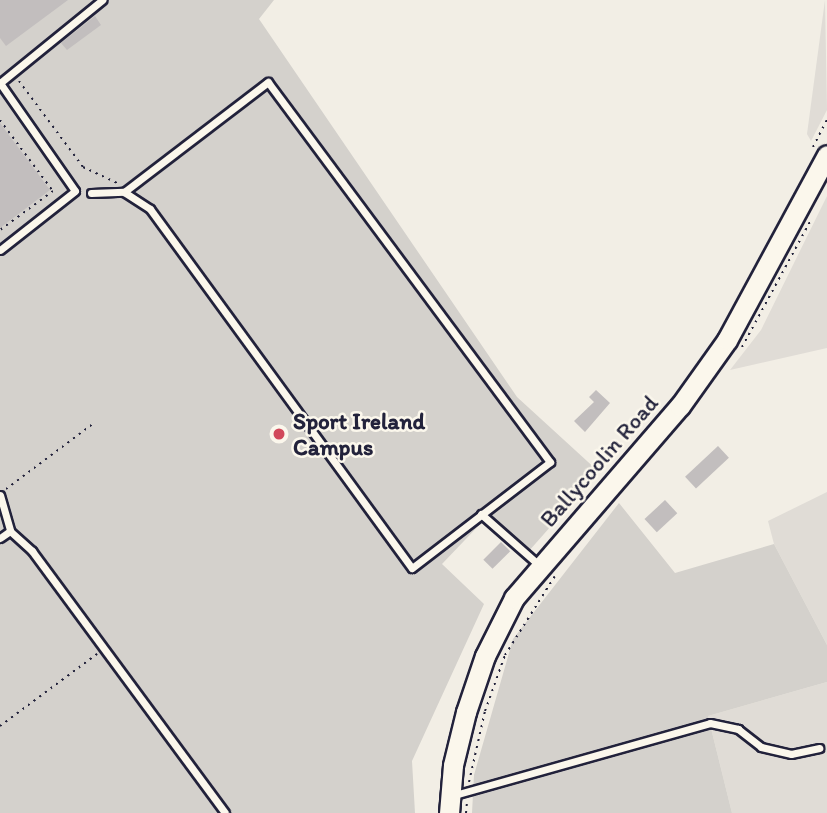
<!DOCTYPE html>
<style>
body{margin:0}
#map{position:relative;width:827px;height:813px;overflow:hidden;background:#f2eee5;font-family:Itim,sans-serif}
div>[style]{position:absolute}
.built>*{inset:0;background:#e0dcd6}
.green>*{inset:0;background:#d4d1cc}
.building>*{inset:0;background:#c2bebe;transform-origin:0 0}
.path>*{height:2px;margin-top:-1px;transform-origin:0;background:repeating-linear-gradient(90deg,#22223b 0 2px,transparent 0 7px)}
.roads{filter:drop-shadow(2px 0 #22223b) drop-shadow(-2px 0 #22223b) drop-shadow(0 2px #22223b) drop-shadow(0 -2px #22223b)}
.lane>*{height:7px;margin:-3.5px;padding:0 3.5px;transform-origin:3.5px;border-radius:3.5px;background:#fbf7ec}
.secondary>*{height:19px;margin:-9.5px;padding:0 9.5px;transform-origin:9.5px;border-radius:9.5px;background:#fbf7ec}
.dots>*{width:19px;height:19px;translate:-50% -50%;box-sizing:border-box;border:4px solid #fbf7ec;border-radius:50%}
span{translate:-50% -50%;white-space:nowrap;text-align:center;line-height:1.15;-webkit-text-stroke:5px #fbf7ec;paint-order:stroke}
.poi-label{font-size:23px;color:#22223b;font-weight:700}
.left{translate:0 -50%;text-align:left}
.street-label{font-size:23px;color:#22223b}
</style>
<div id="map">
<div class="built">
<i style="clip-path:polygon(825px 0,827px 110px,811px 141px,807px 134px)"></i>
<i style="clip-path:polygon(827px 196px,827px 348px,730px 370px,761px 330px)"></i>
<i style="clip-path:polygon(827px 492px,827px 645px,774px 544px,768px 521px)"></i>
<i style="clip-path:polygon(827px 682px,827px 813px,732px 813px,708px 716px)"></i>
</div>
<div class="green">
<i style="clip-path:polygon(0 0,274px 0,259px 19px,517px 397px,599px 472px,528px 552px,485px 519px,442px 564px,484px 604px,412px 761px,415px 813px,0 813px)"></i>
<i style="clip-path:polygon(619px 503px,675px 573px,774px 544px,827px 645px,827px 682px,708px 716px,732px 813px,472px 813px,474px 775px,513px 639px)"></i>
</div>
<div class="building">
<i style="clip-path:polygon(0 0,68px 0,6px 46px,0 38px)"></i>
<i style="clip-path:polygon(95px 16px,101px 25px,67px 50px,61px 43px)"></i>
<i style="clip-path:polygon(0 123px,50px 190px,0 228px)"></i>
<i style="clip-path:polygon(596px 390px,610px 403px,585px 432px,574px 421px,594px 402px,589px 397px)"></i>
<i style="left:718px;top:446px;width:16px;height:45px;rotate:47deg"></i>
<i style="left:665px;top:500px;width:18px;height:28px;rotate:47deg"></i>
<i style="left:501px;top:542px;width:13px;height:25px;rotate:45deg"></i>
</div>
<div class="path">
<i style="left:19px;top:81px;width:107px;rotate:53.3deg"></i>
<i style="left:83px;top:167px;width:38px;rotate:25deg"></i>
<i style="left:0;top:120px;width:89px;rotate:53.3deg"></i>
<i style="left:53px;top:191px;width:66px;rotate:143.7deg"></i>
<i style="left:813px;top:147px;width:31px;rotate:-63deg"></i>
<i style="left:742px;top:347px;width:145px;rotate:-61.5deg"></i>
<i style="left:6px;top:489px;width:110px;rotate:-36.9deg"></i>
<i style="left:0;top:726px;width:121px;rotate:-36.6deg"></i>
<i style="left:469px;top:782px;width:73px;rotate:-77.3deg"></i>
<i style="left:485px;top:711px;width:59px;rotate:-70.3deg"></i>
<i style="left:505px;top:655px;width:93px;rotate:-57.7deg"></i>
<i style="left:466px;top:813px;width:12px;rotate:-85deg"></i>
</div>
<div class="roads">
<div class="lane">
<i style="left:0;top:83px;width:131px;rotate:55.2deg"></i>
<i style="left:75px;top:191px;width:95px;rotate:141.8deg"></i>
<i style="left:0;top:83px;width:132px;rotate:-39.1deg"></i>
<i style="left:91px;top:193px;width:33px;rotate:-2deg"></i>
<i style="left:124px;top:192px;width:31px;rotate:33deg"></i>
<i style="left:150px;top:209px;width:444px;rotate:53.9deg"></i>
<i style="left:412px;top:568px;width:174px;rotate:-37.5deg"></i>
<i style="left:550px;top:462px;width:473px;rotate:-126.6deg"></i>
<i style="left:268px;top:82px;width:181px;rotate:142.6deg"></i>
<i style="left:0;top:495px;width:37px;rotate:74deg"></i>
<i style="left:10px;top:531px;width:30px;rotate:42deg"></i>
<i style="left:32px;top:551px;width:325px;rotate:53.6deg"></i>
<i style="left:481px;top:514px;width:79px;rotate:41.4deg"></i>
<i style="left:0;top:538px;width:12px;rotate:-35deg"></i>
<i style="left:451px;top:796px;width:269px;rotate:-15.7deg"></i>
<i style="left:710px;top:723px;width:29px;rotate:12deg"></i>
<i style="left:738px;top:729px;width:29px;rotate:38deg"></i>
<i style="left:761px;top:747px;width:31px;rotate:13deg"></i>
<i style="left:791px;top:754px;width:29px;rotate:-12deg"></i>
</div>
<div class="secondary">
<i style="left:449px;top:813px;width:48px;rotate:-85.2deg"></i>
<i style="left:453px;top:765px;width:55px;rotate:-76.2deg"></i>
<i style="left:466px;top:712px;width:59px;rotate:-71.3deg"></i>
<i style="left:485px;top:656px;width:65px;rotate:-63.4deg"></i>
<i style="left:514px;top:598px;width:254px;rotate:-49.2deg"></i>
<i style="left:680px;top:406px;width:81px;rotate:-54.5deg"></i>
<i style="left:727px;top:340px;width:210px;rotate:-61.6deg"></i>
</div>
</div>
<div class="dots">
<i style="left:279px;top:434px;background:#d1495b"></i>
</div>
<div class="poi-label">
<span class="left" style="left:293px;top:434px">Sport Ireland<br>Campus</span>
</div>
<div class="street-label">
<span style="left:599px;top:461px;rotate:-49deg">Ballycoolin Road</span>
</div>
</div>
